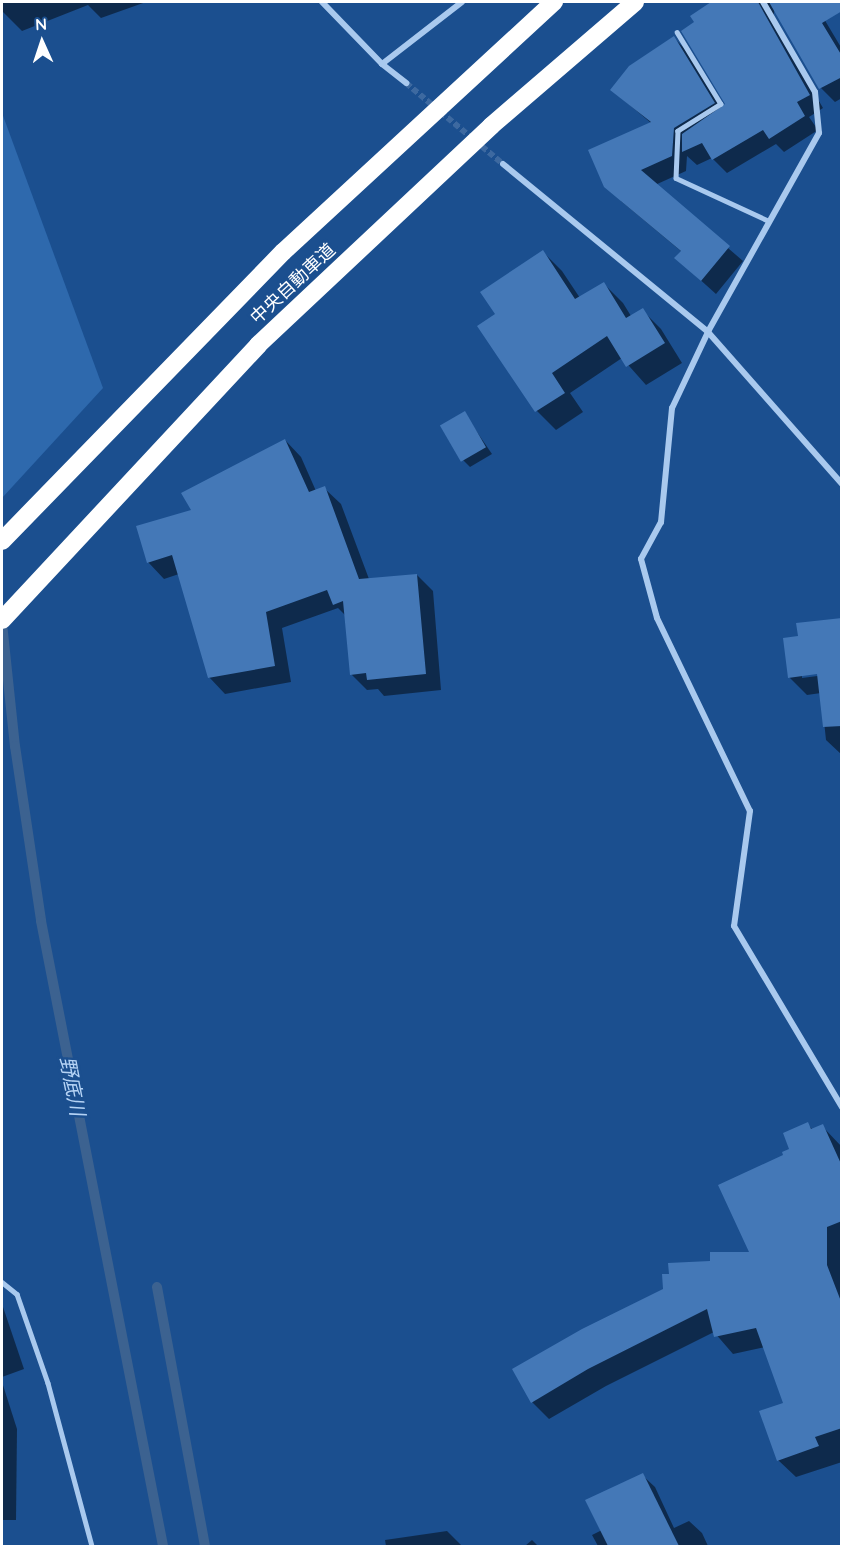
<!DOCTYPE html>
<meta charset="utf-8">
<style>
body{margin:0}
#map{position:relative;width:843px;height:1548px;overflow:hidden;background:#1b4f8f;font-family:Quicksand,"Noto Sans JP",sans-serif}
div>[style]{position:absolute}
.green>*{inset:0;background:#2e69ad}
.shadow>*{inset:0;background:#0007}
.stream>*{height:10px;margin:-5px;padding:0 5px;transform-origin:5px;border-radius:5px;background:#3c6290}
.building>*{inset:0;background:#4478b7;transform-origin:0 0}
.street-tunnel>*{height:6px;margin-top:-3px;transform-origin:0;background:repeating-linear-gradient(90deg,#3d69a0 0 6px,transparent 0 9px)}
.lane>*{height:4.5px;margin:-2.25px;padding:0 2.25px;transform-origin:2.25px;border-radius:2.25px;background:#a9c9ee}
.street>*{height:6px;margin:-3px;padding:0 3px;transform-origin:3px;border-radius:3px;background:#a9c9ee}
.highway>*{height:18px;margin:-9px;padding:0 9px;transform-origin:9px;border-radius:9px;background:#fff}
span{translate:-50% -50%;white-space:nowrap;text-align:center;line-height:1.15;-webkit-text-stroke:5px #1b4f8f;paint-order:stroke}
.street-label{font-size:18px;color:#fff}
.water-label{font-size:20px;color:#b5d3f5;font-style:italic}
.frame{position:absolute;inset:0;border:3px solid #fff;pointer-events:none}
.north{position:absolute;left:12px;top:12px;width:60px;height:60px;-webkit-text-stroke:4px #1b4f8f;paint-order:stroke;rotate:357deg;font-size:16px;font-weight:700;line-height:24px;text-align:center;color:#fff}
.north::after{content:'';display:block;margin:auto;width:21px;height:27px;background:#fff;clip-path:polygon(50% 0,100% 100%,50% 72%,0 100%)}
</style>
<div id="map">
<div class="green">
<i style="clip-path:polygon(2px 113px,103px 388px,2px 498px)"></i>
</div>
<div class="shadow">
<i style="clip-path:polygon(2px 2px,146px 2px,101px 18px,88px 5px,22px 31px,3px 12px)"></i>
<i style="clip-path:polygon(714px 2px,814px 2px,842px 49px,842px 98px,835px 102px,821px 88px,775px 9px,772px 20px,823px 108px,809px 117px,818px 130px,784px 152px,776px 144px,727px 173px,712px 158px,697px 165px,687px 156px,686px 171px,655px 185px,743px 261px,716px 294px,676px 258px,682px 252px,621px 201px,651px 123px,612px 90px,674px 38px,688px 52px,724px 110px,727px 103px,692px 16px)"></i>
<i style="clip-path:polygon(543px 252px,562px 271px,580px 298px,604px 284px,623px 303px,631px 316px,642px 310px,661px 329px,682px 363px,646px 385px,622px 358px,570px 393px,583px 412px,556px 430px,537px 411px,479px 326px,497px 314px)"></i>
<i style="clip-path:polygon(464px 413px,492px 454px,470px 467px,463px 460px)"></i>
<i style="clip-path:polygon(285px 440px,301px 457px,316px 491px,324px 488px,341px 504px,369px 579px,417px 575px,433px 591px,441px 690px,384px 696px,378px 689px,367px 690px,351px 674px,346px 616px,338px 608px,282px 628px,291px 682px,225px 694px,209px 677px,179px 574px,164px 579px,148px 562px,193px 511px)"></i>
<i style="clip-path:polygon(evenodd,842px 619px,842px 755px,826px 740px,821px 693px,807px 695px,789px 677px,800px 637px,842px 619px,824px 672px,825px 675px,802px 678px,802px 675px,824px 672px)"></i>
<i style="clip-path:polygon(807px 1124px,813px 1130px,822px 1126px,842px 1147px,842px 1462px,796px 1477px,778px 1460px,785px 1403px,765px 1347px,733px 1354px,714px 1332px,606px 1386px,549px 1419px,532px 1402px,664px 1290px,712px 1262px,751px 1253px,785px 1156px)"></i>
<i style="clip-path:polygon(2px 1304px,24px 1369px,2px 1377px)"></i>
<i style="clip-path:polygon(2px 1382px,17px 1429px,16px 1520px,2px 1520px)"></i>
<i style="clip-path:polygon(642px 1475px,655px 1487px,674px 1528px,689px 1521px,702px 1533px,708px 1546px,598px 1546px,592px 1535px,602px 1530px)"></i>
<i style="clip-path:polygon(447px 1531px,462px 1546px,386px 1546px,385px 1540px)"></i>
<i style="clip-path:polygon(532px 1540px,538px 1546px,525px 1546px)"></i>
</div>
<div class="stream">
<i style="left:2px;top:623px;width:124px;rotate:84deg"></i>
<i style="left:15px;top:746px;width:177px;rotate:81.5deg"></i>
<i style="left:41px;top:921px;width:637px;rotate:78.95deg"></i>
<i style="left:157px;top:1287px;width:263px;rotate:79.5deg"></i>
</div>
<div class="building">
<i style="clip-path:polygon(711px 2px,758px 2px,810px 95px,797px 102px,805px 116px,769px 139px,763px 130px,712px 160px,702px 143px,682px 152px,682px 134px,725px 104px,681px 31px,694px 22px,690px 16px)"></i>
<i style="clip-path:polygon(769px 2px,842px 2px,842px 11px,822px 23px,842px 56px,842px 77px,819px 89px)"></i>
<i style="clip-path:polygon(674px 36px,715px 103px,674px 128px,672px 156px,641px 170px,730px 246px,701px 281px,674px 258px,681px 251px,604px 187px,588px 150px,651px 122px,610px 90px,629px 66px)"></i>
<i style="clip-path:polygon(543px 250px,575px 299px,604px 282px,626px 318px,643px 308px,665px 343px,626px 367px,607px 336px,552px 373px,565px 393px,535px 412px,477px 326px,495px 314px,480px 292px)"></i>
<i style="left:465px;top:411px;width:42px;height:29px;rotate:60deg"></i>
<i style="clip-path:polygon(285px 439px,309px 492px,325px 486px,359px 579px,417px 574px,426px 674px,367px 680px,366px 673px,350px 675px,343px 601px,333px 605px,327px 590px,266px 612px,275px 666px,208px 678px,172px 555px,147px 563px,136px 526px,191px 510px,181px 493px)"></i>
<i style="clip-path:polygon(842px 618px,842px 726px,823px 727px,817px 674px,788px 678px,783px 638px,798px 636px,796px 623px)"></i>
<i style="clip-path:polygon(808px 1122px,811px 1129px,823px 1124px,842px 1166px,842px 1221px,827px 1227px,827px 1265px,842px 1304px,842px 1428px,815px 1437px,819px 1446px,777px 1461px,759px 1411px,783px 1403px,756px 1328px,714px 1337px,707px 1309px,588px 1369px,531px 1403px,512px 1369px,582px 1329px,663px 1289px,662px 1274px,669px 1274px,668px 1263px,710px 1261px,710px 1252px,749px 1252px,718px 1185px,783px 1155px,782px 1152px,789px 1149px,783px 1133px)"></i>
<i style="clip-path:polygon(643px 1473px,679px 1546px,608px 1546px,585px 1500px)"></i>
</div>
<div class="street-tunnel">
<i style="left:406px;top:83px;width:126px;rotate:39.9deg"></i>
</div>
<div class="lane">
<i style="left:677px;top:32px;width:84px;rotate:58.6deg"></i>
<i style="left:721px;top:104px;width:51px;rotate:147.9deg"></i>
<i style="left:678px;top:131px;width:47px;rotate:92.4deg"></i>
<i style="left:676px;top:178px;width:102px;rotate:24.8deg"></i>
<i style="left:2px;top:1282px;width:19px;rotate:39deg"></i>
<i style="left:17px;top:1294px;width:94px;rotate:70.8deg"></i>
<i style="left:48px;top:1383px;width:169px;rotate:74.9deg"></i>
</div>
<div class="street">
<i style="left:322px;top:2px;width:86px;rotate:45.9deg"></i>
<i style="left:382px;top:64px;width:31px;rotate:38deg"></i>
<i style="left:763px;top:2px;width:104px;rotate:60deg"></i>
<i style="left:815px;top:92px;width:41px;rotate:84.4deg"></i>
<i style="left:819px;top:133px;width:228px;rotate:119.2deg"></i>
<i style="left:708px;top:332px;width:84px;rotate:115.3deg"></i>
<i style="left:672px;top:408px;width:115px;rotate:95.5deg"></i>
<i style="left:661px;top:522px;width:42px;rotate:118.4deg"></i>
<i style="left:641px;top:559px;width:61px;rotate:74.8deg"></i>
<i style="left:657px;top:618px;width:214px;rotate:64.3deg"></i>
<i style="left:750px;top:811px;width:116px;rotate:97.9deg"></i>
<i style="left:734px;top:926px;width:211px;rotate:59.2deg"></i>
<i style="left:382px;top:64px;width:101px;rotate:-37.8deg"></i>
<i style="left:503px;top:164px;width:265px;rotate:39.3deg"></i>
<i style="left:708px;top:332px;width:203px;rotate:48.6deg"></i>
</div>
<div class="highway">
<i style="left:2px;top:541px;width:403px;rotate:-45.8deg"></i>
<i style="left:283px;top:252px;width:369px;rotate:-42.7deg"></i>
<i style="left:2px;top:620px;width:376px;rotate:-47deg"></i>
<i style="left:258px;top:345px;width:320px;rotate:-43.2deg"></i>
<i style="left:491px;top:126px;width:190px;rotate:-40.7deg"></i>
</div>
<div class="street-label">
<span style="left:293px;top:284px;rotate:-43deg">中央自動車道</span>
</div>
<div class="water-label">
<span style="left:73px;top:1086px;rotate:79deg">野底川</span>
</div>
<div class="frame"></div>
<div class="north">N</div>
</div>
